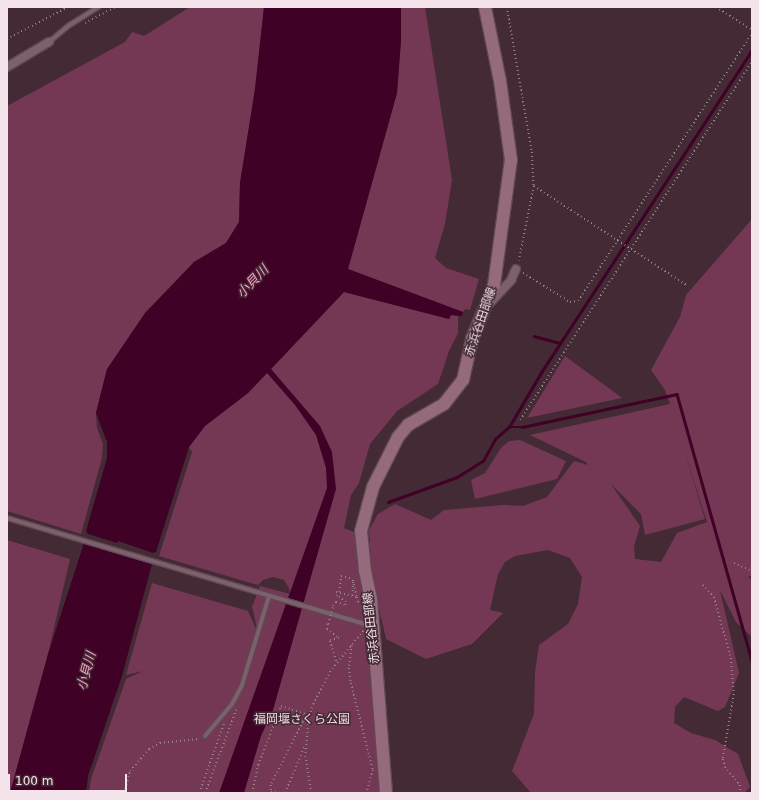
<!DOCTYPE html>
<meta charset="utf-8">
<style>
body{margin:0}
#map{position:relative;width:759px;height:800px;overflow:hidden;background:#442a35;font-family:"DejaVu Sans","Noto Sans JP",sans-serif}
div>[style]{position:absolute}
.green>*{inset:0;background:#743855}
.water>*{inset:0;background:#3f0125}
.stream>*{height:2.5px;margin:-1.25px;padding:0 1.25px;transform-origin:1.25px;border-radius:1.25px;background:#3f0125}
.path>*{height:1.5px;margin-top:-0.75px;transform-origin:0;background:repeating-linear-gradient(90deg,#97828b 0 1px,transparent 0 4px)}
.roads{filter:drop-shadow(1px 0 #5e4852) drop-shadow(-1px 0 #5e4852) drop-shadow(0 1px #5e4852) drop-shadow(0 -1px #5e4852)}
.lane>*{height:4px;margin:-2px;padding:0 2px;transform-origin:2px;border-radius:2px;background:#7e606d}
.street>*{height:8px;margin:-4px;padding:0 4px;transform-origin:4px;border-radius:4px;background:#7e606d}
.secondary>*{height:12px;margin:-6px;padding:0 6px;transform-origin:6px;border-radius:6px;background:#956a7d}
.path-bridge>*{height:1.5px;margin-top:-0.75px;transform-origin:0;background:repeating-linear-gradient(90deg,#97828b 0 1px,transparent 0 4px)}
span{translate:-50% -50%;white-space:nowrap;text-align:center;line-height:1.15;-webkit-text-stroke:3px #442a35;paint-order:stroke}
.street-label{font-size:12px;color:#f4e3ea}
.park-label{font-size:12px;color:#f2d9e3}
.water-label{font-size:13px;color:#fe9fca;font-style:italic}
.frame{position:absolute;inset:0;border:8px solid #f4e3ea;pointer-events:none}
.scale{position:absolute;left:8px;top:774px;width:119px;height:18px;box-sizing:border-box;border:2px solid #f4e3ea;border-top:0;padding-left:5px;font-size:12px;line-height:14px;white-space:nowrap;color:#f4e3ea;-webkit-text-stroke:3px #442a35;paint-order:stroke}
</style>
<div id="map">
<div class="green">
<i style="clip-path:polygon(190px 7px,264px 7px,255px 89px,240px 183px,239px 222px,226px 243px,194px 262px,107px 369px,96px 413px,97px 428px,103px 444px,102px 458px,81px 534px,7px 511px,7px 106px,125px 42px,132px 32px,144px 36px)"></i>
<i style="clip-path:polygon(401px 7px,425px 7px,452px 180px,445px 224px,435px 258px,446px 268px,479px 279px,470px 310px,465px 309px,463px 312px,348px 269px,397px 93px,401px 40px)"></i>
<i style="clip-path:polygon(evenodd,752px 219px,752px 575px,748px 577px,752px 580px,752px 637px,736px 622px,720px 590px,739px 673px,725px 707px,718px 711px,684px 697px,675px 707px,674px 723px,691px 733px,715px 740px,738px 754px,750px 787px,744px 793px,531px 793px,512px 771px,534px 714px,535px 672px,539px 645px,568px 624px,578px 604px,582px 577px,570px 558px,548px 550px,515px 556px,505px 562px,498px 574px,490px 610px,503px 613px,472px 644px,426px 659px,386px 639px,372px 578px,369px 530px,378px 514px,395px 504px,431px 520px,444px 510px,503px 505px,523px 506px,547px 497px,574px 461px,588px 465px,586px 462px,530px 435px,670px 404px,665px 390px,651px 370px,680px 317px,686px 295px,752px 219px,684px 450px,707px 522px,677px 533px,661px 562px,635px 559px,634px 546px,640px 526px,611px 484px,641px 514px,645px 535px,705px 519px,684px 450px)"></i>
<i style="clip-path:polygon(344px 292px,449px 319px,451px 315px,458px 316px,458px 333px,449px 351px,438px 384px,397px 411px,370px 444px,359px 483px,351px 495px,344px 528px,359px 534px,368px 615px,365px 643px,368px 664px,370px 664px,380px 775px,379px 793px,89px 793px,91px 779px,126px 679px,143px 671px,126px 675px,152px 583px,248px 611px,256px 629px,251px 647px,257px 628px,252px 607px,260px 586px,290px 594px,289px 588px,284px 580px,273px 577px,263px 580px,258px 585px,159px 556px,192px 452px,189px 447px,205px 426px,248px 393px)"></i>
<i style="clip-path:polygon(565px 356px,622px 398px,527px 418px)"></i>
<i style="clip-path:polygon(520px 440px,566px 461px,557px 479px,475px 499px,471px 480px,485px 473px,501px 448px,509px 441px)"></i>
<i style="clip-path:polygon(7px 540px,70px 559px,48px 654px,10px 793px,7px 793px)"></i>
</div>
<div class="water">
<i style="clip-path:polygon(264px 7px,401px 7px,401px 40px,397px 93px,348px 269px,463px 312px,462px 316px,451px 315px,449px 319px,344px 292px,271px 369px,320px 426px,332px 452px,336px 489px,273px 710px,261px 736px,244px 793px,219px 793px,327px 488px,326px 468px,316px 435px,295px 405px,267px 373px,248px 393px,205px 426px,189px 447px,156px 552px,153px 553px,118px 541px,117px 543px,88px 534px,86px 531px,107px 458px,107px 442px,96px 413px,107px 369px,145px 313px,194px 262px,226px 243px,239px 222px,240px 183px,255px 89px)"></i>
<i style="clip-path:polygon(84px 543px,152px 564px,122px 676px,88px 776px,86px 793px,10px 793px,48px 654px)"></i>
</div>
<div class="stream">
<i style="left:534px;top:336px;width:27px;rotate:15deg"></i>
<i style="left:509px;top:427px;width:13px"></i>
<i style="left:522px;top:427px;width:158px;rotate:-12deg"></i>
<i style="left:677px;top:394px;width:276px;rotate:74.3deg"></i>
<i style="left:388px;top:502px;width:73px;rotate:-19.9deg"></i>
<i style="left:457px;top:477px;width:31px;rotate:-32deg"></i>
<i style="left:483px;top:461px;width:25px;rotate:-61deg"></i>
<i style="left:495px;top:439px;width:18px;rotate:-41deg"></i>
<i style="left:509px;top:427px;width:65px;rotate:-59.5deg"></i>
<i style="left:542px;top:371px;width:384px;rotate:-56.8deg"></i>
</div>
<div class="path">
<i style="left:507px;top:7px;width:147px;rotate:80.2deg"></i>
<i style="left:532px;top:152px;width:34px;rotate:87deg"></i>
<i style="left:534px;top:186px;width:76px;rotate:101.3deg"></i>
<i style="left:716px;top:7px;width:43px;rotate:32.6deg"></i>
<i style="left:85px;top:23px;width:34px;rotate:-28deg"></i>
<i style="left:7px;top:39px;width:69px;rotate:-27.7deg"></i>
<i style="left:534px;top:186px;width:184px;rotate:33deg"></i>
<i style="left:523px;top:273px;width:55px;rotate:31.7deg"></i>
<i style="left:570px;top:302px;width:8px;rotate:-7deg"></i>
<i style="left:578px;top:301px;width:320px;rotate:-57deg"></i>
<i style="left:520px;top:420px;width:427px;rotate:-57.1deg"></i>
<i style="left:734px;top:563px;width:20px;rotate:24deg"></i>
<i style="left:703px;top:585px;width:16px;rotate:47deg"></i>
<i style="left:714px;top:597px;width:63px;rotate:74.4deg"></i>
<i style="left:731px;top:658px;width:36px;rotate:85deg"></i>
<i style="left:734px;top:694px;width:66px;rotate:99.6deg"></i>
<i style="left:723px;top:759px;width:8px;rotate:76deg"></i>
<i style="left:725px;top:767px;width:23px;rotate:50deg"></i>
<i style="left:740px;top:785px;width:8px;rotate:83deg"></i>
<i style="left:339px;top:592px;width:16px;rotate:-83deg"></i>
<i style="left:341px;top:576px;width:12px;rotate:14deg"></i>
<i style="left:352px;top:595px;width:15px;rotate:-86deg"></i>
<i style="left:353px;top:580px;width:17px;rotate:77deg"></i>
<i style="left:333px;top:606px;width:5px;rotate:-53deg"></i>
<i style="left:336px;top:602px;width:9px;rotate:18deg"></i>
<i style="left:345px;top:605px;width:3px;rotate:-72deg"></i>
<i style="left:346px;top:602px;width:11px;rotate:-146deg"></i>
<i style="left:337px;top:596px;width:4px;rotate:-104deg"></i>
<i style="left:336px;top:592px;width:22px;rotate:13deg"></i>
<i style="left:357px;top:597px;width:5px;rotate:79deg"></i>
<i style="left:358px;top:602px;width:3px;rotate:-18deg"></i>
<i style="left:328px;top:624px;width:5px;rotate:101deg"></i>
<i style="left:327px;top:629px;width:15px;rotate:37deg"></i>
<i style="left:339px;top:638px;width:9px;rotate:162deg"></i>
<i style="left:330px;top:641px;width:23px;rotate:72deg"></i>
<i style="left:352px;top:645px;width:23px;rotate:97deg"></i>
<i style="left:349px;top:668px;width:15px;rotate:82deg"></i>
<i style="left:351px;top:683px;width:90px;rotate:75.8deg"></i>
<i style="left:373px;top:770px;width:24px;rotate:105deg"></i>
<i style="left:124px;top:793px;width:23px;rotate:-75deg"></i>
<i style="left:130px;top:771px;width:29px;rotate:-49deg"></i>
<i style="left:149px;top:749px;width:13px;rotate:-29deg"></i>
<i style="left:160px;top:743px;width:39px;rotate:-6deg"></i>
<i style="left:199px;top:793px;width:74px;rotate:-70.3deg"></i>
<i style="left:205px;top:793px;width:89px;rotate:-69.5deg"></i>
<i style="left:252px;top:793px;width:29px;rotate:-78deg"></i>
<i style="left:258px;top:765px;width:63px;rotate:-68.7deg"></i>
<i style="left:281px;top:706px;width:29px;rotate:18deg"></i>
<i style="left:309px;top:715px;width:9px;rotate:131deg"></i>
<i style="left:303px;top:722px;width:71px;rotate:116.9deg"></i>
<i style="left:271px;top:785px;width:7px;rotate:90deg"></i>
<i style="left:271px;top:792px;width:11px;rotate:5deg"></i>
<i style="left:285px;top:793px;width:50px;rotate:-67.6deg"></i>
<i style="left:311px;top:793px;width:36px;rotate:-99deg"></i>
<i style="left:305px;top:757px;width:37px;rotate:-85deg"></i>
<i style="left:308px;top:720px;width:17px;rotate:-73deg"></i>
<i style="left:313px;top:704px;width:40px;rotate:-62deg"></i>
<i style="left:332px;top:669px;width:49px;rotate:-50.8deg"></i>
</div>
<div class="roads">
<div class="lane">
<i style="left:49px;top:42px;width:25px;rotate:-40deg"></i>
<i style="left:68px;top:26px;width:36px;rotate:-32deg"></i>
<i style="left:7px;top:518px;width:380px;rotate:16.5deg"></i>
<i style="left:205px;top:736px;width:42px;rotate:-49.8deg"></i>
<i style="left:232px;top:704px;width:21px;rotate:-62deg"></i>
<i style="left:242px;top:685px;width:93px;rotate:-73.1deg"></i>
</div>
<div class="street">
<i style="left:7px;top:67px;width:49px;rotate:-30.8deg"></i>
<i style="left:489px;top:304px;width:33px;rotate:-47deg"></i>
<i style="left:511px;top:280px;width:12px;rotate:-66deg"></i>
</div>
<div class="secondary">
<i style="left:386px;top:793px;width:195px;rotate:-94.4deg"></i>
<i style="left:371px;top:599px;width:29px;rotate:-102deg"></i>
<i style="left:365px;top:571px;width:40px;rotate:-95.7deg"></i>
<i style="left:361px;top:531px;width:46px;rotate:-74.7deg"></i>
<i style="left:373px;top:487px;width:56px;rotate:-63.4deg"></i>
<i style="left:398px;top:437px;width:16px;rotate:-50deg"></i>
<i style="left:408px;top:425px;width:42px;rotate:-30.3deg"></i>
<i style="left:444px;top:404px;width:31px;rotate:-52deg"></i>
<i style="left:463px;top:380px;width:42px;rotate:-77.6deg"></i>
<i style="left:472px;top:339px;width:58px;rotate:-67.8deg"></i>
<i style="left:494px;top:285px;width:126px;rotate:-82.3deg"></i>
<i style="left:511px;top:160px;width:80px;rotate:-97.9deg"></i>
<i style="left:500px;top:81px;width:76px;rotate:-101.5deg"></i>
</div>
</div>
<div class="path-bridge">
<i style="left:328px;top:624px;width:19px;rotate:-74deg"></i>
</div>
<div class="street-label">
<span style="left:481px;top:322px;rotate:-71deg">赤浜谷田部線</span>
<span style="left:372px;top:628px;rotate:-96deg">赤浜谷田部線</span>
</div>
<div class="park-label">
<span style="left:302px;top:720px">福岡堰さくら公園</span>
</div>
<div class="water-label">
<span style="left:253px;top:282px;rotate:-46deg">小貝川</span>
<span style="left:87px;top:671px;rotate:-75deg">小貝川</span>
</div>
<div class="frame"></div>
<div class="scale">100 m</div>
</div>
